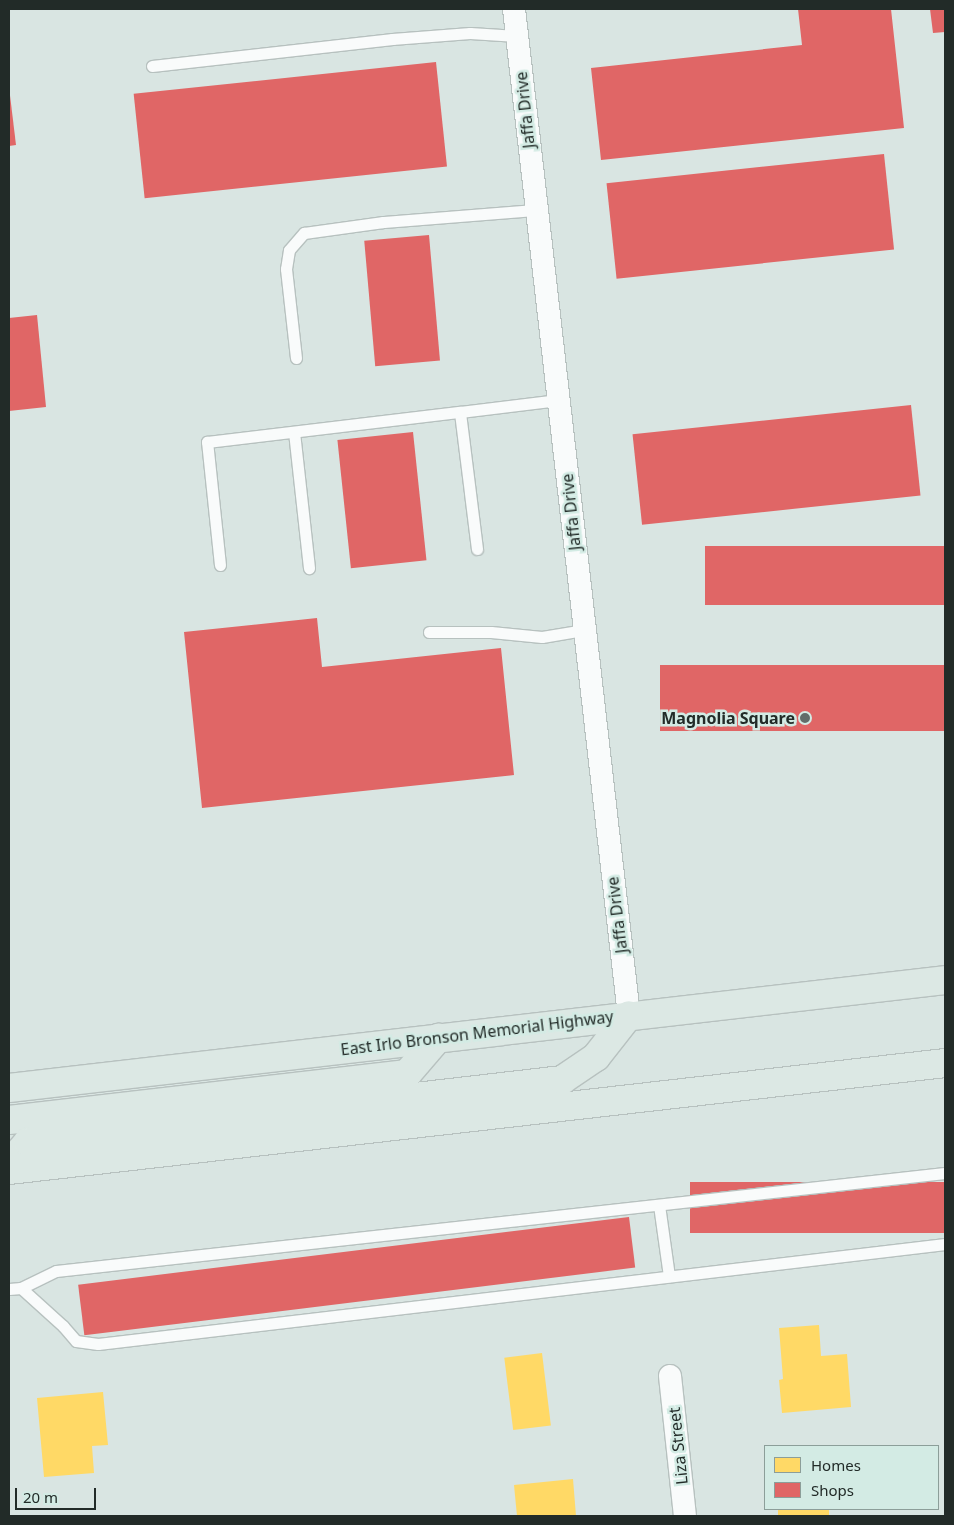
<!DOCTYPE html>
<style>
body{margin:0}
#map{position:relative;width:954px;height:1525px;overflow:hidden;background:#d9e5e2;font-family:"Noto Sans",sans-serif}
div>[style]{position:absolute}
.homes>*{inset:0;background:#ffd966;transform-origin:0 0}
.shops>*{inset:0;background:#e06666;transform-origin:0 0}
.roads{filter:drop-shadow(1px 0 #b7c1bf) drop-shadow(-1px 0 #b7c1bf) drop-shadow(0 1px #b7c1bf) drop-shadow(0 -1px #b7c1bf)}
.service>*{height:11px;margin:-5.5px;padding:0 5.5px;transform-origin:5.5px;border-radius:5.5px;background:#f9fbfb}
.minor>*{height:22px;margin:-11px;padding:0 11px;transform-origin:11px;border-radius:11px;background:#f9fbfb}
.trunk>*{height:28px;margin:-14px;padding:0 14px;transform-origin:14px;border-radius:14px;background:#dce8e4}
.dots>*{width:14px;height:14px;translate:-50% -50%;box-sizing:border-box;border:2px solid #d3ebe4;border-radius:50%}
span{translate:-50% -50%;white-space:nowrap;text-align:center;line-height:1.15;-webkit-text-stroke:5px #d3ebe4;paint-order:stroke}
.street-label{font-size:16px;color:#222b28}
.poi-label{font-size:16px;color:#222b28;font-weight:700}
.right{translate:-100% -50%;text-align:right}
.frame{position:absolute;inset:0;border:10px solid #222b28;pointer-events:none}
.legend{position:absolute;left:764px;top:1445px;width:175px;height:65px;box-sizing:border-box;background:#d3ebe4;border:1px solid #8c9e99;margin:0;padding:6px 9px;list-style:none;font-size:15px;color:#222b28}
.legend li{display:flex;align-items:center;gap:10px;height:25px}
.legend b{width:25px;border:1px solid #8c9e99}
.scale{position:absolute;left:15px;top:1488px;width:81px;height:22px;box-sizing:border-box;border:2px solid #222b28;border-top:0;padding-left:6px;font-size:15px;line-height:18px;white-space:nowrap;color:#222b28;-webkit-text-stroke:4px #d3ebe4;paint-order:stroke}
</style>
<div id="map">
<div class="homes">
<i style="clip-path:polygon(819px 1325px,821px 1356px,847px 1354px,851px 1407px,782px 1413px,779px 1380px,783px 1379px,779px 1328px)"></i>
<i style="left:542px;top:1353px;width:73px;height:38px;rotate:83deg"></i>
<i style="clip-path:polygon(103px 1392px,108px 1445px,92px 1446px,94px 1473px,44px 1477px,37px 1398px)"></i>
<i style="clip-path:polygon(573px 1479px,576px 1516px,517px 1516px,514px 1485px)"></i>
<i style="left:778px;top:1509px;width:51px;height:7px"></i>
</div>
<div class="shops">
<i style="clip-path:polygon(798px 9px,891px 9px,904px 128px,601px 160px,591px 68px,802px 45px)"></i>
<i style="clip-path:polygon(930px 9px,945px 9px,945px 32px,933px 33px)"></i>
<i style="left:436px;top:62px;width:105px;height:304px;rotate:84deg"></i>
<i style="clip-path:polygon(9px 87px,16px 145px,9px 146px)"></i>
<i style="left:884px;top:154px;width:96px;height:279px;rotate:84deg"></i>
<i style="left:429px;top:235px;width:126px;height:65px;rotate:85deg"></i>
<i style="clip-path:polygon(37px 315px,46px 407px,9px 411px,9px 318px)"></i>
<i style="left:911px;top:405px;width:91px;height:280px;rotate:84deg"></i>
<i style="left:413px;top:432px;width:129px;height:76px;rotate:84deg"></i>
<i style="left:945px;top:546px;width:59px;height:240px;rotate:90deg"></i>
<i style="clip-path:polygon(317px 618px,322px 667px,501px 648px,514px 775px,202px 808px,184px 632px)"></i>
<i style="left:945px;top:665px;width:66px;height:285px;rotate:90deg"></i>
<i style="left:945px;top:1182px;width:51px;height:255px;rotate:90deg"></i>
<i style="left:629px;top:1217px;width:51px;height:555px;rotate:83deg"></i>
</div>
<div class="roads">
<div class="service">
<i style="left:152px;top:66px;width:242px;rotate:-6.4deg"></i>
<i style="left:392px;top:39px;width:78px;rotate:-4.4deg"></i>
<i style="left:470px;top:33px;width:47px;rotate:3.7deg"></i>
<i style="left:296px;top:358px;width:90px;rotate:-96.4deg"></i>
<i style="left:286px;top:269px;width:19px;rotate:-81deg"></i>
<i style="left:289px;top:250px;width:23px;rotate:-49deg"></i>
<i style="left:304px;top:233px;width:80px;rotate:-7.9deg"></i>
<i style="left:383px;top:222px;width:153px;rotate:-4.5deg"></i>
<i style="left:294px;top:432px;width:137px;rotate:83.7deg"></i>
<i style="left:477px;top:549px;width:138px;rotate:-97.1deg"></i>
<i style="left:460px;top:412px;width:99px;rotate:-7deg"></i>
<i style="left:220px;top:565px;width:124px;rotate:-96deg"></i>
<i style="left:207px;top:442px;width:255px;rotate:-6.8deg"></i>
<i style="left:429px;top:632px;width:62px"></i>
<i style="left:491px;top:632px;width:51px;rotate:5.6deg"></i>
<i style="left:542px;top:637px;width:43px;rotate:-9.5deg"></i>
<i style="left:659px;top:1205px;width:72px;rotate:82deg"></i>
<i style="left:21px;top:1288px;width:57px;rotate:42.1deg"></i>
<i style="left:63px;top:1326px;width:20px;rotate:49deg"></i>
<i style="left:76px;top:1341px;width:22px;rotate:8deg"></i>
<i style="left:98px;top:1344px;width:853px;rotate:-6.73deg"></i>
<i style="left:9px;top:1289px;width:12px;rotate:-5deg"></i>
<i style="left:21px;top:1288px;width:39px;rotate:-26deg"></i>
<i style="left:56px;top:1271px;width:894px;rotate:-6.29deg"></i>
</div>
<div class="minor">
<i style="left:514px;top:9px;width:1013px;rotate:83.48deg"></i>
<i style="left:670px;top:1376px;width:141px;rotate:83.9deg"></i>
</div>
<div class="trunk">
<i style="left:9px;top:1088px;width:942px;rotate:-6.58deg"></i>
<i style="left:9px;top:1120px;width:401px;rotate:-6.6deg"></i>
<i style="left:407px;top:1074px;width:48px;rotate:-49.3deg"></i>
<i style="left:9px;top:1164px;width:29px;rotate:-49deg"></i>
<i style="left:28px;top:1142px;width:538px;rotate:-6.62deg"></i>
<i style="left:562px;top:1080px;width:41px;rotate:-34.1deg"></i>
<i style="left:596px;top:1057px;width:53px;rotate:-51.8deg"></i>
<i style="left:9px;top:1170px;width:942px;rotate:-6.52deg"></i>
</div>
</div>
<div class="dots">
<i style="left:805px;top:718px;background:#626c69"></i>
</div>
<div class="street-label">
<span style="left:525px;top:110px;rotate:-96deg">Jaffa Drive</span>
<span style="left:571px;top:512px;rotate:-96deg">Jaffa Drive</span>
<span style="left:617px;top:915px;rotate:-97deg">Jaffa Drive</span>
<span style="left:477px;top:1033px;rotate:-7deg">East Irlo Bronson Memorial Highway</span>
<span style="left:678px;top:1446px;rotate:-96deg">Liza Street</span>
</div>
<div class="poi-label">
<span class="right" style="left:795px;top:718px">Magnolia Square</span>
</div>
<div class="frame"></div>
<ul class="legend">
<li><b style="height:14px;background:#ffd966"></b>Homes</li>
<li><b style="height:14px;background:#e06666"></b>Shops</li>
</ul>
<div class="scale">20 m</div>
</div>
